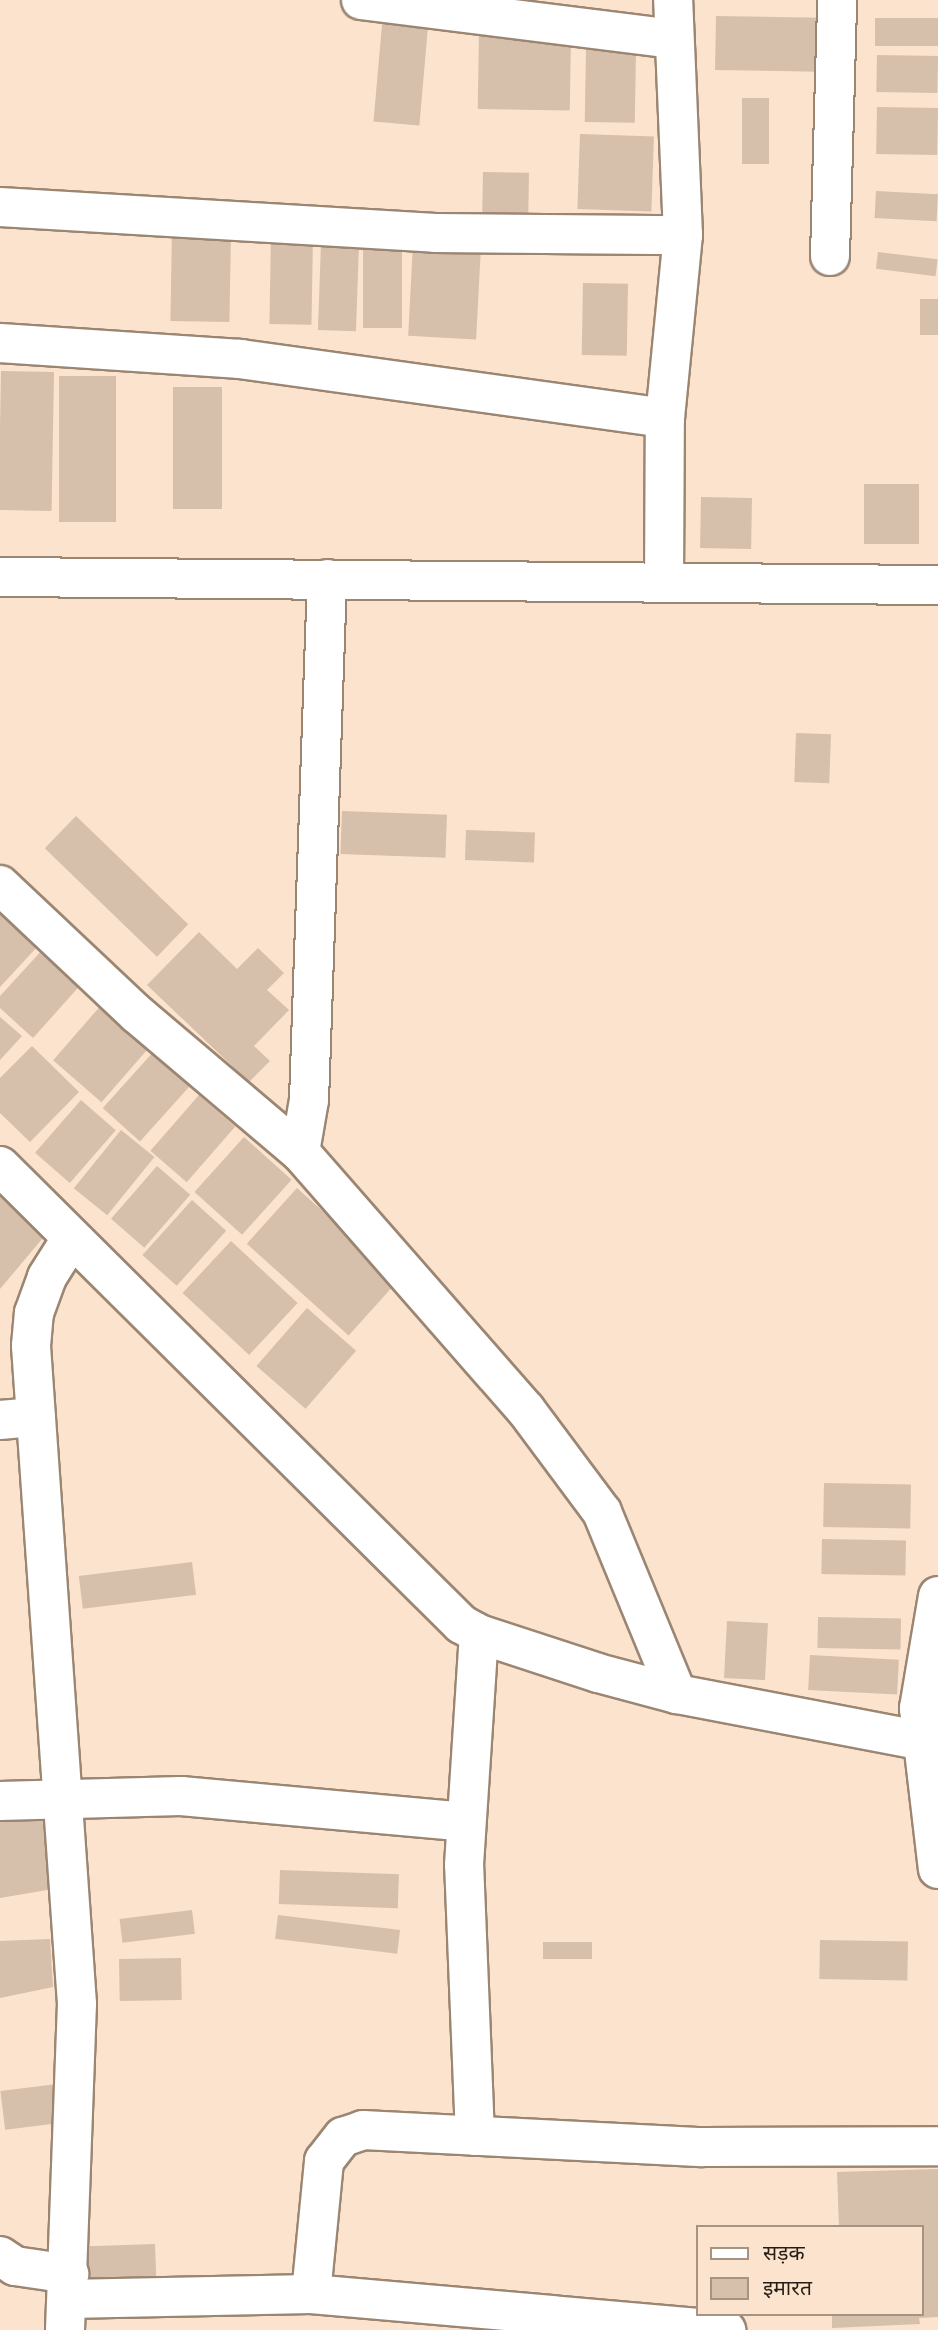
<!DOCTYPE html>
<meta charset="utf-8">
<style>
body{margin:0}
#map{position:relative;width:938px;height:2330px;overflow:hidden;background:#fbe3ce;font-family:"PT Sans","Noto Sans Devanagari",sans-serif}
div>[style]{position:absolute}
.building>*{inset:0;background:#d6bfab;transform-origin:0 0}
.roads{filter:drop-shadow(2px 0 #9b8673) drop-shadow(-2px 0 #9b8673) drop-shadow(0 2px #9b8673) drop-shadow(0 -2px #9b8673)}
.minor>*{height:38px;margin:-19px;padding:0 19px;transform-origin:19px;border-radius:19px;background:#fff}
span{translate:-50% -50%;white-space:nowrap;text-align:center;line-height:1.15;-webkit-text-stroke:5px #fbe3ce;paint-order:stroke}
.legend{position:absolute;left:696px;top:2225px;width:228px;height:91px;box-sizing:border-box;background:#fbe3ce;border:2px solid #a59484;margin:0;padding:9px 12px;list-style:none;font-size:21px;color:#251d15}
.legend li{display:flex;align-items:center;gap:14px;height:35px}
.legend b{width:35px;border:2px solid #a59484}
</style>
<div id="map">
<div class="building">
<i style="left:383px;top:13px;width:46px;height:109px;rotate:5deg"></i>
<i style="left:716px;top:16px;width:105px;height:54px;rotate:1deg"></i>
<i style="left:875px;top:18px;width:63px;height:28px"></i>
<i style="left:479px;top:35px;width:92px;height:74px;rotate:1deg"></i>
<i style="left:586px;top:50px;width:50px;height:72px;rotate:1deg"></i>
<i style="left:877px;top:55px;width:61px;height:37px;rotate:1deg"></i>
<i style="left:742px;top:98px;width:27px;height:66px"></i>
<i style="left:877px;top:107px;width:61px;height:47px;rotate:1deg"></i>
<i style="left:580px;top:134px;width:74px;height:75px;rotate:2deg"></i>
<i style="left:483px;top:172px;width:46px;height:56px;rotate:1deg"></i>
<i style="left:876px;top:191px;width:62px;height:27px;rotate:3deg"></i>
<i style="left:172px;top:230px;width:59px;height:91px;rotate:1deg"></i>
<i style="left:271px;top:235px;width:42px;height:89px;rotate:1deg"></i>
<i style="left:363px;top:241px;width:39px;height:87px"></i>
<i style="left:321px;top:243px;width:38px;height:87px;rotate:2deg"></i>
<i style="left:413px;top:244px;width:68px;height:92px;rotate:3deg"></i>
<i style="left:878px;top:252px;width:60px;height:17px;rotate:7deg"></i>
<i style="left:583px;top:283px;width:45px;height:72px;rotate:1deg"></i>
<i style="left:920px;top:299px;width:18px;height:36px"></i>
<i style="left:1px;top:371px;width:53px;height:139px;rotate:1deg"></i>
<i style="left:59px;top:376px;width:57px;height:146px"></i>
<i style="left:173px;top:387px;width:49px;height:122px"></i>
<i style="left:864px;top:484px;width:55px;height:60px"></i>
<i style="left:701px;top:497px;width:51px;height:51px;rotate:1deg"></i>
<i style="left:796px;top:733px;width:35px;height:49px;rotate:2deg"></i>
<i style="left:342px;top:811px;width:105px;height:43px;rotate:2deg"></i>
<i style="left:76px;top:816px;width:156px;height:45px;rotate:44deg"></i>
<i style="left:466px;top:830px;width:69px;height:30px;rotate:2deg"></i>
<i style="clip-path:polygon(0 911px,38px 946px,0 987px)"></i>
<i style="clip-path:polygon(199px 932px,237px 969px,258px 948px,284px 973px,267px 990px,289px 1010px,254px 1046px,270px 1061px,249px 1082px,147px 985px)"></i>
<i style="clip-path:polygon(45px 947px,84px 981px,33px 1038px,0 1008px,0 996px)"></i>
<i style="left:103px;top:1003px;width:64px;height:76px;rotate:41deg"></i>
<i style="clip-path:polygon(0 1017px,22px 1036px,0 1060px)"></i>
<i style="clip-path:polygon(32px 1046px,79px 1092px,30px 1142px,0 1113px,0 1078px)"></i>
<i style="left:155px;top:1050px;width:50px;height:78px;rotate:42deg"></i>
<i style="left:199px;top:1095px;width:48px;height:74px;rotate:41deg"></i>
<i style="left:81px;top:1100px;width:46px;height:70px;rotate:41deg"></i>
<i style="left:121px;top:1130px;width:43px;height:75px;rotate:39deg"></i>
<i style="left:244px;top:1137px;width:64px;height:74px;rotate:42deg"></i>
<i style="left:157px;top:1166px;width:44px;height:70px;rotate:41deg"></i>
<i style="clip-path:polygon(0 1185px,53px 1226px,0 1289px)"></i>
<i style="left:297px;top:1188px;width:137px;height:75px;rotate:42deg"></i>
<i style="left:192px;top:1200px;width:46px;height:74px;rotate:42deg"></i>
<i style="left:231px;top:1241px;width:91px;height:71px;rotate:43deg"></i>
<i style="left:307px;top:1308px;width:65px;height:77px;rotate:41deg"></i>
<i style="left:824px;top:1483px;width:87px;height:44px;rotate:1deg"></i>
<i style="left:822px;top:1539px;width:84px;height:35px;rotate:1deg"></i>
<i style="left:192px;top:1562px;width:33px;height:114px;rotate:83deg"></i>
<i style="left:818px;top:1617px;width:83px;height:31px;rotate:1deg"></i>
<i style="left:727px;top:1621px;width:41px;height:57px;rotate:3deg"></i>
<i style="left:810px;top:1655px;width:89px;height:35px;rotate:3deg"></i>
<i style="clip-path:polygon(47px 1808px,59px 1888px,0 1898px,0 1816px)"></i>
<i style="left:280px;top:1870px;width:119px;height:34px;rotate:2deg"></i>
<i style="left:192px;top:1910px;width:24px;height:73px;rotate:83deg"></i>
<i style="left:278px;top:1915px;width:123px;height:24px;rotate:7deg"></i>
<i style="clip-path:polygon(50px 1939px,53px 1987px,0 1998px,0 1941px)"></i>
<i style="left:820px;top:1940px;width:88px;height:39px;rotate:1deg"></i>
<i style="left:592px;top:1942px;width:17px;height:49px;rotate:90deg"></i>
<i style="left:181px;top:1958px;width:42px;height:62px;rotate:89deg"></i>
<i style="left:57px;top:2084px;width:39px;height:57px;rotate:83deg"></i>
<i style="clip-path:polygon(938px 2169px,938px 2317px,919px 2318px,920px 2324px,832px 2328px,832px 2314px,922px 2314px,922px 2227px,839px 2227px,837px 2172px)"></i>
<i style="left:155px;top:2244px;width:32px;height:67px;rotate:88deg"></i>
</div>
<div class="roads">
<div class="minor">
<i style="left:361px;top:0;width:315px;rotate:7.1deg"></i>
<i style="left:0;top:207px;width:436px;rotate:3.4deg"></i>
<i style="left:435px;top:233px;width:248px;rotate:0.5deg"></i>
<i style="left:830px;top:256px;width:256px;rotate:-88.4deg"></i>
<i style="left:0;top:343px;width:241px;rotate:3.8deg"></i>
<i style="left:240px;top:359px;width:429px;rotate:7.9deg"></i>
<i style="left:0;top:577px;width:938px;rotate:0.49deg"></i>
<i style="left:664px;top:583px;width:165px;rotate:-89.7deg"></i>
<i style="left:665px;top:418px;width:184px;rotate:-84.4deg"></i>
<i style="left:683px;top:235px;width:235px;rotate:-92.4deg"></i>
<i style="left:0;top:885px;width:188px;rotate:43.3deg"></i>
<i style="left:137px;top:1014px;width:214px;rotate:40.3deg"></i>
<i style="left:300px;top:1152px;width:343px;rotate:48.8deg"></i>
<i style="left:526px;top:1410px;width:127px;rotate:53.3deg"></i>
<i style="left:602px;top:1512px;width:197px;rotate:67.6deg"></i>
<i style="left:300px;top:1152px;width:53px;rotate:-80.2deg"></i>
<i style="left:309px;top:1100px;width:521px;rotate:-88.02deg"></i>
<i style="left:0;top:1166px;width:650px;rotate:44.81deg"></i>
<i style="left:461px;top:1624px;width:21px;rotate:29deg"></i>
<i style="left:479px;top:1634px;width:125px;rotate:18.1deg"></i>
<i style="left:598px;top:1673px;width:82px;rotate:14.9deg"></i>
<i style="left:677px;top:1694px;width:250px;rotate:10.8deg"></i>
<i style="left:0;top:1420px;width:36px;rotate:-5deg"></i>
<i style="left:938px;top:1596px;width:114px;rotate:99.6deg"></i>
<i style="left:919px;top:1708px;width:162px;rotate:83.3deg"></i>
<i style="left:0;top:1801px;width:181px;rotate:-1.6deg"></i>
<i style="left:181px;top:1796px;width:286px;rotate:5.2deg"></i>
<i style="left:475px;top:2136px;width:271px;rotate:-92.3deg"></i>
<i style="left:464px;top:1865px;width:231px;rotate:-86.3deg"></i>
<i style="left:0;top:2256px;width:18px;rotate:34deg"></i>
<i style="left:15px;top:2266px;width:55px;rotate:8.4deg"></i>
<i style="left:311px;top:2294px;width:134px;rotate:-84.4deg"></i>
<i style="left:324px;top:2161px;width:31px;rotate:-52deg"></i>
<i style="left:343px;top:2137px;width:21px;rotate:-19deg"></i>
<i style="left:363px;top:2130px;width:340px;rotate:2.9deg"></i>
<i style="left:703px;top:2147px;width:235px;rotate:-0.2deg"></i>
<i style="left:67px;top:2299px;width:244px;rotate:-1.2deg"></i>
<i style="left:311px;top:2294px;width:417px;rotate:5deg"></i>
<i style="left:65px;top:2330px;width:326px;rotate:-87.9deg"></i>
<i style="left:77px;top:2004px;width:660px;rotate:-94deg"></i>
<i style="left:31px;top:1346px;width:33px;rotate:-85deg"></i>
<i style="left:34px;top:1313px;width:38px;rotate:-70deg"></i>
<i style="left:47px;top:1277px;width:45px;rotate:-57.7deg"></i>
</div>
</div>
<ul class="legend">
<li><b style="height:9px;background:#fff"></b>सड़क</li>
<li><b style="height:19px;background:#d6bfab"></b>इमारत</li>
</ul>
</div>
